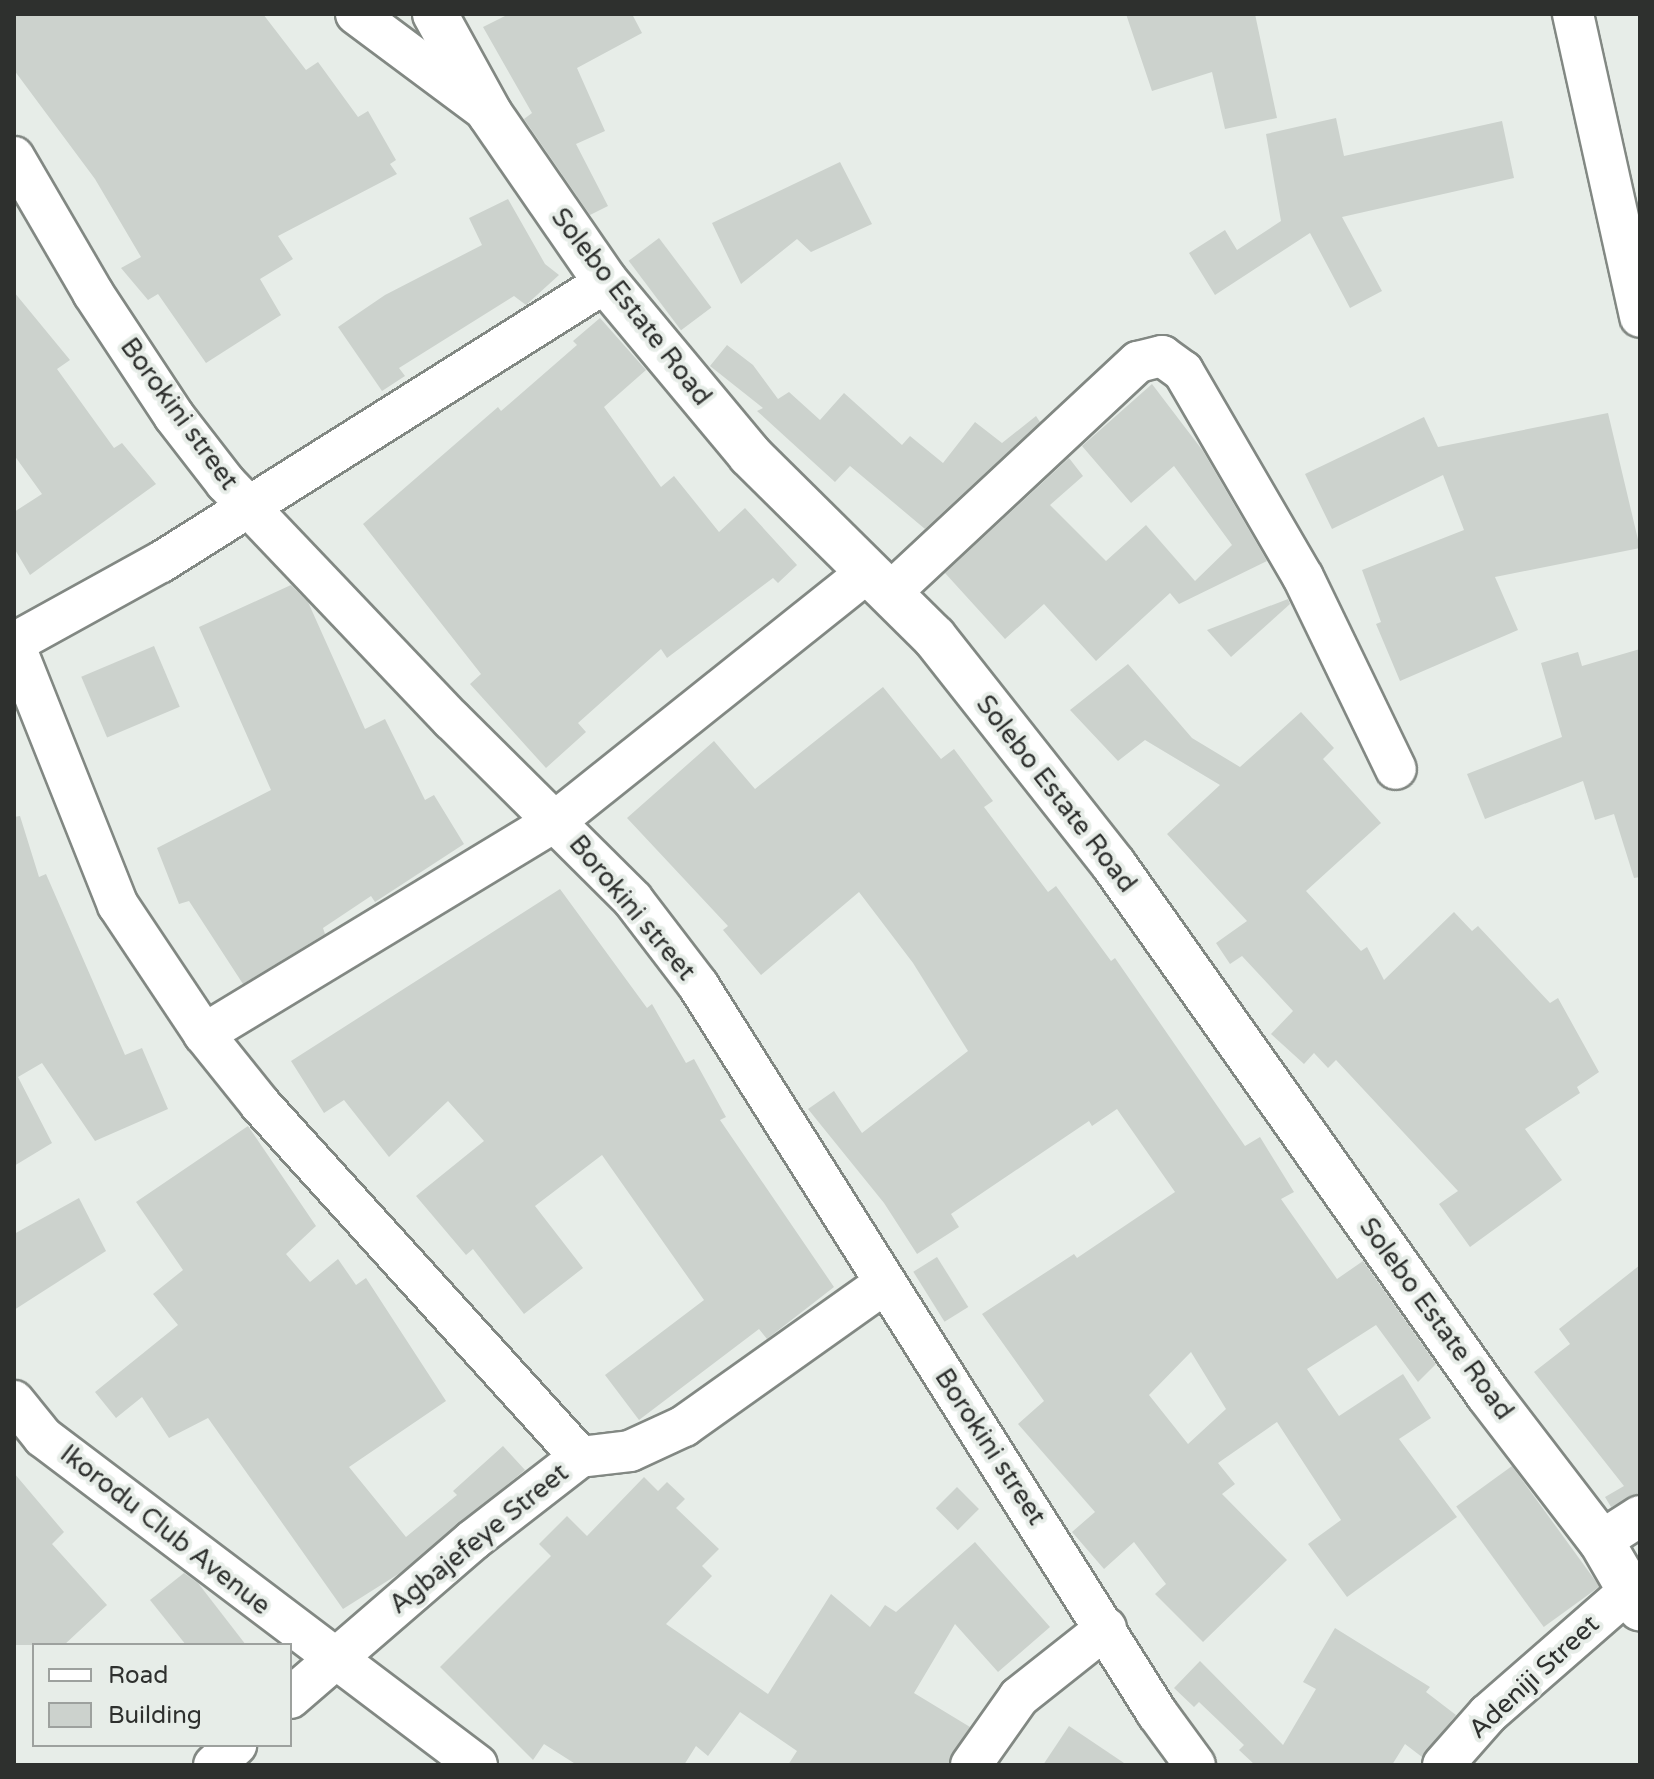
<!DOCTYPE html>
<style>
body{margin:0}
#map{position:relative;width:1654px;height:1779px;overflow:hidden;background:#e7ede8;font-family:"Varela Round",sans-serif}
div>[style]{position:absolute}
.building>*{inset:0;background:#ccd2cd;transform-origin:0 0}
.roads{filter:drop-shadow(2px 0 #828883) drop-shadow(-2px 0 #828883) drop-shadow(0 2px #828883) drop-shadow(0 -2px #828883)}
.street>*{height:40px;margin:-20px;padding:0 20px;transform-origin:20px;border-radius:20px;background:#fff}
.secondary>*{height:44px;margin:-22px;padding:0 22px;transform-origin:22px;border-radius:22px;background:#fff}
span{translate:-50% -50%;white-space:nowrap;text-align:center;line-height:1.15;-webkit-text-stroke:8px #e7ede8;paint-order:stroke}
.street-label{font-size:26px;color:#2e302e}
.frame{position:absolute;inset:0;border:16px solid #2e302e;pointer-events:none}
.legend{position:absolute;left:32px;top:1643px;width:260px;height:104px;box-sizing:border-box;background:#e7ede8;border:2px solid #9da19e;margin:0;padding:10px 14px;list-style:none;font-size:24px;color:#2e302e}
.legend li{display:flex;align-items:center;gap:16px;height:40px}
.legend b{width:40px;border:2px solid #9da19e}
</style>
<div id="map">
<div class="building">
<i style="clip-path:polygon(14px 14px,263px 14px,306px 70px,318px 62px,358px 117px,368px 111px,396px 160px,390px 164px,397px 174px,278px 236px,293px 259px,260px 279px,281px 315px,206px 363px,158px 294px,148px 300px,121px 268px,141px 257px,95px 179px,14px 70px)"></i>
<i style="clip-path:polygon(509px 14px,632px 14px,642px 33px,577px 68px,605px 131px,576px 144px,608px 206px,590px 215px,524px 119px,532px 113px,483px 27px)"></i>
<i style="clip-path:polygon(1126px 14px,1255px 14px,1277px 118px,1225px 129px,1212px 72px,1152px 91px)"></i>
<i style="clip-path:polygon(1336px 118px,1344px 156px,1502px 121px,1514px 178px,1342px 217px,1382px 291px,1350px 308px,1310px 233px,1215px 295px,1189px 253px,1225px 230px,1237px 250px,1281px 221px,1266px 134px)"></i>
<i style="clip-path:polygon(840px 162px,872px 224px,811px 252px,797px 239px,741px 284px,712px 223px)"></i>
<i style="clip-path:polygon(508px 199px,545px 264px,559px 275px,526px 305px,514px 296px,399px 368px,405px 376px,382px 391px,338px 327px,385px 295px,482px 245px,469px 218px)"></i>
<i style="left:659px;top:238px;width:87px;height:38px;rotate:53deg"></i>
<i style="clip-path:polygon(14px 292px,70px 360px,57px 369px,114px 448px,122px 443px,156px 484px,30px 575px,14px 548px,14px 512px,42px 494px,14px 455px)"></i>
<i style="clip-path:polygon(600px 318px,646px 370px,604px 407px,661px 487px,674px 476px,719px 532px,745px 508px,797px 565px,778px 583px,773px 578px,667px 658px,661px 649px,578px 723px,586px 732px,546px 768px,470px 684px,481px 674px,363px 524px,498px 407px,501px 411px,577px 345px,573px 341px)"></i>
<i style="clip-path:polygon(727px 345px,753px 365px,778px 399px,789px 392px,820px 420px,844px 393px,902px 445px,910px 436px,943px 463px,975px 422px,1002px 443px,1036px 416px,1040px 422px,925px 529px,850px 466px,835px 482px,757px 411px,763px 408px,710px 366px)"></i>
<i style="clip-path:polygon(1152px 384px,1203px 451px,1267px 561px,1179px 604px,1170px 593px,1096px 661px,1044px 604px,1005px 639px,945px 573px,1069px 458px,1083px 476px,1050px 505px,1106px 561px,1146px 525px,1195px 581px,1232px 545px,1174px 466px,1131px 503px,1082px 446px)"></i>
<i style="clip-path:polygon(1608px 413px,1640px 548px,1495px 577px,1518px 630px,1400px 681px,1376px 624px,1381px 622px,1362px 570px,1464px 530px,1443px 475px,1332px 529px,1305px 474px,1424px 417px,1438px 447px)"></i>
<i style="clip-path:polygon(291px 585px,308px 602px,365px 729px,385px 719px,425px 800px,434px 795px,464px 844px,375px 902px,371px 896px,323px 928px,325px 934px,243px 984px,189px 901px,179px 904px,157px 848px,271px 790px,199px 627px)"></i>
<i style="clip-path:polygon(1288px 599px,1290px 604px,1231px 657px,1207px 630px)"></i>
<i style="left:154px;top:646px;width:66px;height:79px;rotate:67deg"></i>
<i style="clip-path:polygon(1640px 649px,1640px 877px,1634px 878px,1614px 814px,1595px 820px,1583px 781px,1485px 819px,1467px 774px,1562px 737px,1541px 663px,1578px 652px,1582px 666px)"></i>
<i style="clip-path:polygon(1128px 664px,1192px 738px,1240px 767px,1301px 712px,1334px 748px,1323px 759px,1381px 823px,1306px 891px,1361px 951px,1367px 947px,1384px 980px,1454px 912px,1472px 931px,1478px 926px,1550px 1003px,1558px 998px,1599px 1072px,1577px 1087px,1580px 1093px,1525px 1129px,1562px 1180px,1470px 1247px,1439px 1204px,1458px 1191px,1336px 1060px,1328px 1068px,1314px 1053px,1304px 1064px,1271px 1034px,1293px 1011px,1242px 956px,1230px 964px,1216px 943px,1247px 921px,1167px 834px,1220px 785px,1145px 740px,1118px 761px,1070px 710px)"></i>
<i style="clip-path:polygon(evenodd,883px 687px,941px 759px,954px 749px,993px 801px,984px 807px,1048px 892px,1056px 886px,1111px 961px,1115px 958px,1245px 1146px,1260px 1137px,1294px 1192px,1281px 1199px,1337px 1279px,1363px 1261px,1436px 1364px,1418px 1382px,1376px 1325px,1307px 1369px,1339px 1416px,1403px 1374px,1431px 1418px,1399px 1439px,1457px 1517px,1347px 1597px,1308px 1544px,1341px 1520px,1277px 1422px,1218px 1463px,1235px 1484px,1222px 1494px,1287px 1560px,1203px 1642px,1155px 1594px,1166px 1584px,1134px 1542px,1104px 1569px,1072px 1532px,1095px 1512px,1018px 1424px,1044px 1401px,982px 1314px,1074px 1254px,1077px 1258px,1175px 1192px,1117px 1109px,1092px 1126px,1089px 1121px,951px 1214px,959px 1227px,917px 1254px,884px 1203px,808px 1109px,834px 1091px,862px 1133px,968px 1051px,913px 963px,859px 892px,761px 975px,723px 930px,728px 926px,627px 818px,714px 741px,755px 789px,883px 687px,1191px 1352px,1226px 1409px,1188px 1444px,1149px 1395px,1191px 1352px)"></i>
<i style="clip-path:polygon(20px 816px,39px 877px,46px 874px,125px 1055px,142px 1048px,168px 1109px,95px 1141px,42px 1063px,18px 1077px,52px 1143px,14px 1166px,14px 817px)"></i>
<i style="clip-path:polygon(560px 889px,647px 1008px,652px 1004px,686px 1063px,694px 1059px,726px 1117px,720px 1120px,834px 1287px,767px 1339px,759px 1329px,639px 1420px,605px 1375px,704px 1300px,602px 1155px,535px 1206px,583px 1268px,524px 1314px,473px 1249px,466px 1255px,416px 1196px,484px 1141px,448px 1101px,389px 1157px,344px 1100px,324px 1113px,291px 1061px)"></i>
<i style="clip-path:polygon(248px 1126px,316px 1226px,286px 1254px,310px 1282px,338px 1259px,356px 1285px,366px 1278px,446px 1401px,349px 1467px,406px 1537px,457px 1495px,453px 1491px,503px 1446px,525px 1470px,400px 1573px,343px 1609px,208px 1418px,169px 1438px,142px 1397px,116px 1418px,95px 1392px,178px 1325px,153px 1294px,183px 1270px,136px 1202px)"></i>
<i style="clip-path:polygon(79px 1198px,106px 1251px,14px 1310px,14px 1234px)"></i>
<i style="left:937px;top:1257px;width:59px;height:28px;rotate:58deg"></i>
<i style="clip-path:polygon(1640px 1265px,1640px 1493px,1611px 1507px,1605px 1497px,1624px 1486px,1534px 1372px,1570px 1344px,1559px 1329px)"></i>
<i style="left:1512px;top:1466px;width:149px;height:69px;rotate:54deg"></i>
<i style="clip-path:polygon(14px 1473px,64px 1532px,52px 1544px,107px 1605px,64px 1645px,14px 1645px)"></i>
<i style="clip-path:polygon(644px 1477px,658px 1491px,667px 1482px,685px 1499px,676px 1508px,719px 1549px,702px 1566px,712px 1576px,666px 1624px,768px 1694px,831px 1594px,870px 1627px,885px 1605px,896px 1612px,975px 1542px,1050px 1627px,998px 1672px,955px 1624px,914px 1693px,970px 1727px,948px 1765px,788px 1765px,797px 1751px,740px 1712px,708px 1756px,696px 1746px,684px 1765px,577px 1765px,544px 1744px,533px 1760px,440px 1667px,551px 1556px,539px 1544px,567px 1516px,587px 1536px)"></i>
<i style="left:957px;top:1487px;width:31px;height:30px;rotate:45deg"></i>
<i style="clip-path:polygon(184px 1573px,198px 1583px,246px 1645px,186px 1645px,150px 1600px)"></i>
<i style="clip-path:polygon(1335px 1628px,1430px 1687px,1426px 1692px,1456px 1715px,1422px 1757px,1405px 1744px,1392px 1765px,1255px 1765px,1239px 1750px,1244px 1745px,1199px 1702px,1194px 1707px,1174px 1688px,1200px 1661px,1283px 1745px,1316px 1689px,1303px 1682px)"></i>
<i style="clip-path:polygon(1069px 1726px,1127px 1765px,1043px 1765px)"></i>
</div>
<div class="roads">
<div class="street">
<i style="left:356px;top:14px;width:167px;rotate:36.7deg"></i>
<i style="left:1573px;top:14px;width:310px;rotate:77.5deg"></i>
<i style="left:14px;top:157px;width:157px;rotate:59.8deg"></i>
<i style="left:93px;top:293px;width:147px;rotate:56.6deg"></i>
<i style="left:174px;top:416px;width:85px;rotate:52.2deg"></i>
<i style="left:226px;top:483px;width:327px;rotate:46.4deg"></i>
<i style="left:452px;top:720px;width:255px;rotate:44.8deg"></i>
<i style="left:633px;top:900px;width:107px;rotate:52.6deg"></i>
<i style="left:698px;top:985px;width:861px;rotate:57.77deg"></i>
<i style="left:1157px;top:1713px;width:64px;rotate:53.8deg"></i>
<i style="left:890px;top:593px;width:339px;rotate:-43deg"></i>
<i style="left:1138px;top:362px;width:25px;rotate:-14deg"></i>
<i style="left:1162px;top:356px;width:26px;rotate:36deg"></i>
<i style="left:1183px;top:371px;width:238px;rotate:59.8deg"></i>
<i style="left:1303px;top:577px;width:213px;rotate:64.2deg"></i>
<i style="left:14px;top:643px;width:168px;rotate:-28.9deg"></i>
<i style="left:161px;top:562px;width:526px;rotate:-32.18deg"></i>
<i style="left:14px;top:644px;width:281px;rotate:68.3deg"></i>
<i style="left:118px;top:905px;width:155px;rotate:56.3deg"></i>
<i style="left:204px;top:1034px;width:90px;rotate:51.3deg"></i>
<i style="left:260px;top:1104px;width:476px;rotate:47.8deg"></i>
<i style="left:204px;top:1034px;width:413px;rotate:-31.2deg"></i>
<i style="left:557px;top:820px;width:398px;rotate:-38.6deg"></i>
<i style="left:14px;top:1401px;width:46px;rotate:51.1deg"></i>
<i style="left:43px;top:1437px;width:544px;rotate:37.08deg"></i>
<i style="left:1601px;top:1541px;width:46px;rotate:-32.7deg"></i>
<i style="left:290px;top:1698px;width:242px;rotate:-40.8deg"></i>
<i style="left:473px;top:1540px;width:135px;rotate:-37.8deg"></i>
<i style="left:580px;top:1457px;width:50px;rotate:-6.8deg"></i>
<i style="left:630px;top:1451px;width:60px;rotate:-24.8deg"></i>
<i style="left:684px;top:1426px;width:247px;rotate:-35.4deg"></i>
<i style="left:214px;top:1765px;width:30px;rotate:-42deg"></i>
<i style="left:971px;top:1765px;width:83px;rotate:-54.8deg"></i>
<i style="left:1019px;top:1697px;width:111px;rotate:-38.4deg"></i>
<i style="left:1443px;top:1765px;width:68px;rotate:-48.6deg"></i>
<i style="left:1488px;top:1714px;width:186px;rotate:-41.1deg"></i>
</div>
<div class="secondary">
<i style="left:435px;top:14px;width:114px;rotate:61.2deg"></i>
<i style="left:490px;top:114px;width:204px;rotate:55.4deg"></i>
<i style="left:606px;top:282px;width:225px;rotate:50.2deg"></i>
<i style="left:750px;top:455px;width:259px;rotate:44.7deg"></i>
<i style="left:934px;top:637px;width:290px;rotate:51.7deg"></i>
<i style="left:1114px;top:865px;width:648px;rotate:54.74deg"></i>
<i style="left:1488px;top:1394px;width:185px;rotate:52.5deg"></i>
<i style="left:1601px;top:1541px;width:78px;rotate:59.8deg"></i>
</div>
</div>
<div class="street-label">
<span style="left:631px;top:307px;rotate:52deg">Solebo Estate Road</span>
<span style="left:179px;top:414px;rotate:54deg">Borokini street</span>
<span style="left:1056px;top:794px;rotate:52deg">Solebo Estate Road</span>
<span style="left:632px;top:908px;rotate:50deg">Borokini street</span>
<span style="left:1436px;top:1319px;rotate:54deg">Solebo Estate Road</span>
<span style="left:990px;top:1447px;rotate:57deg">Borokini street</span>
<span style="left:165px;top:1530px;rotate:38deg">Ikorodu Club Avenue</span>
<span style="left:479px;top:1539px;rotate:-39deg">Agbajefeye Street</span>
<span style="left:1534px;top:1677px;rotate:-43deg">Adeniji Street</span>
</div>
<div class="frame"></div>
<ul class="legend">
<li><b style="height:10px;background:#fff"></b>Road</li>
<li><b style="height:22px;background:#ccd2cd"></b>Building</li>
</ul>
</div>
